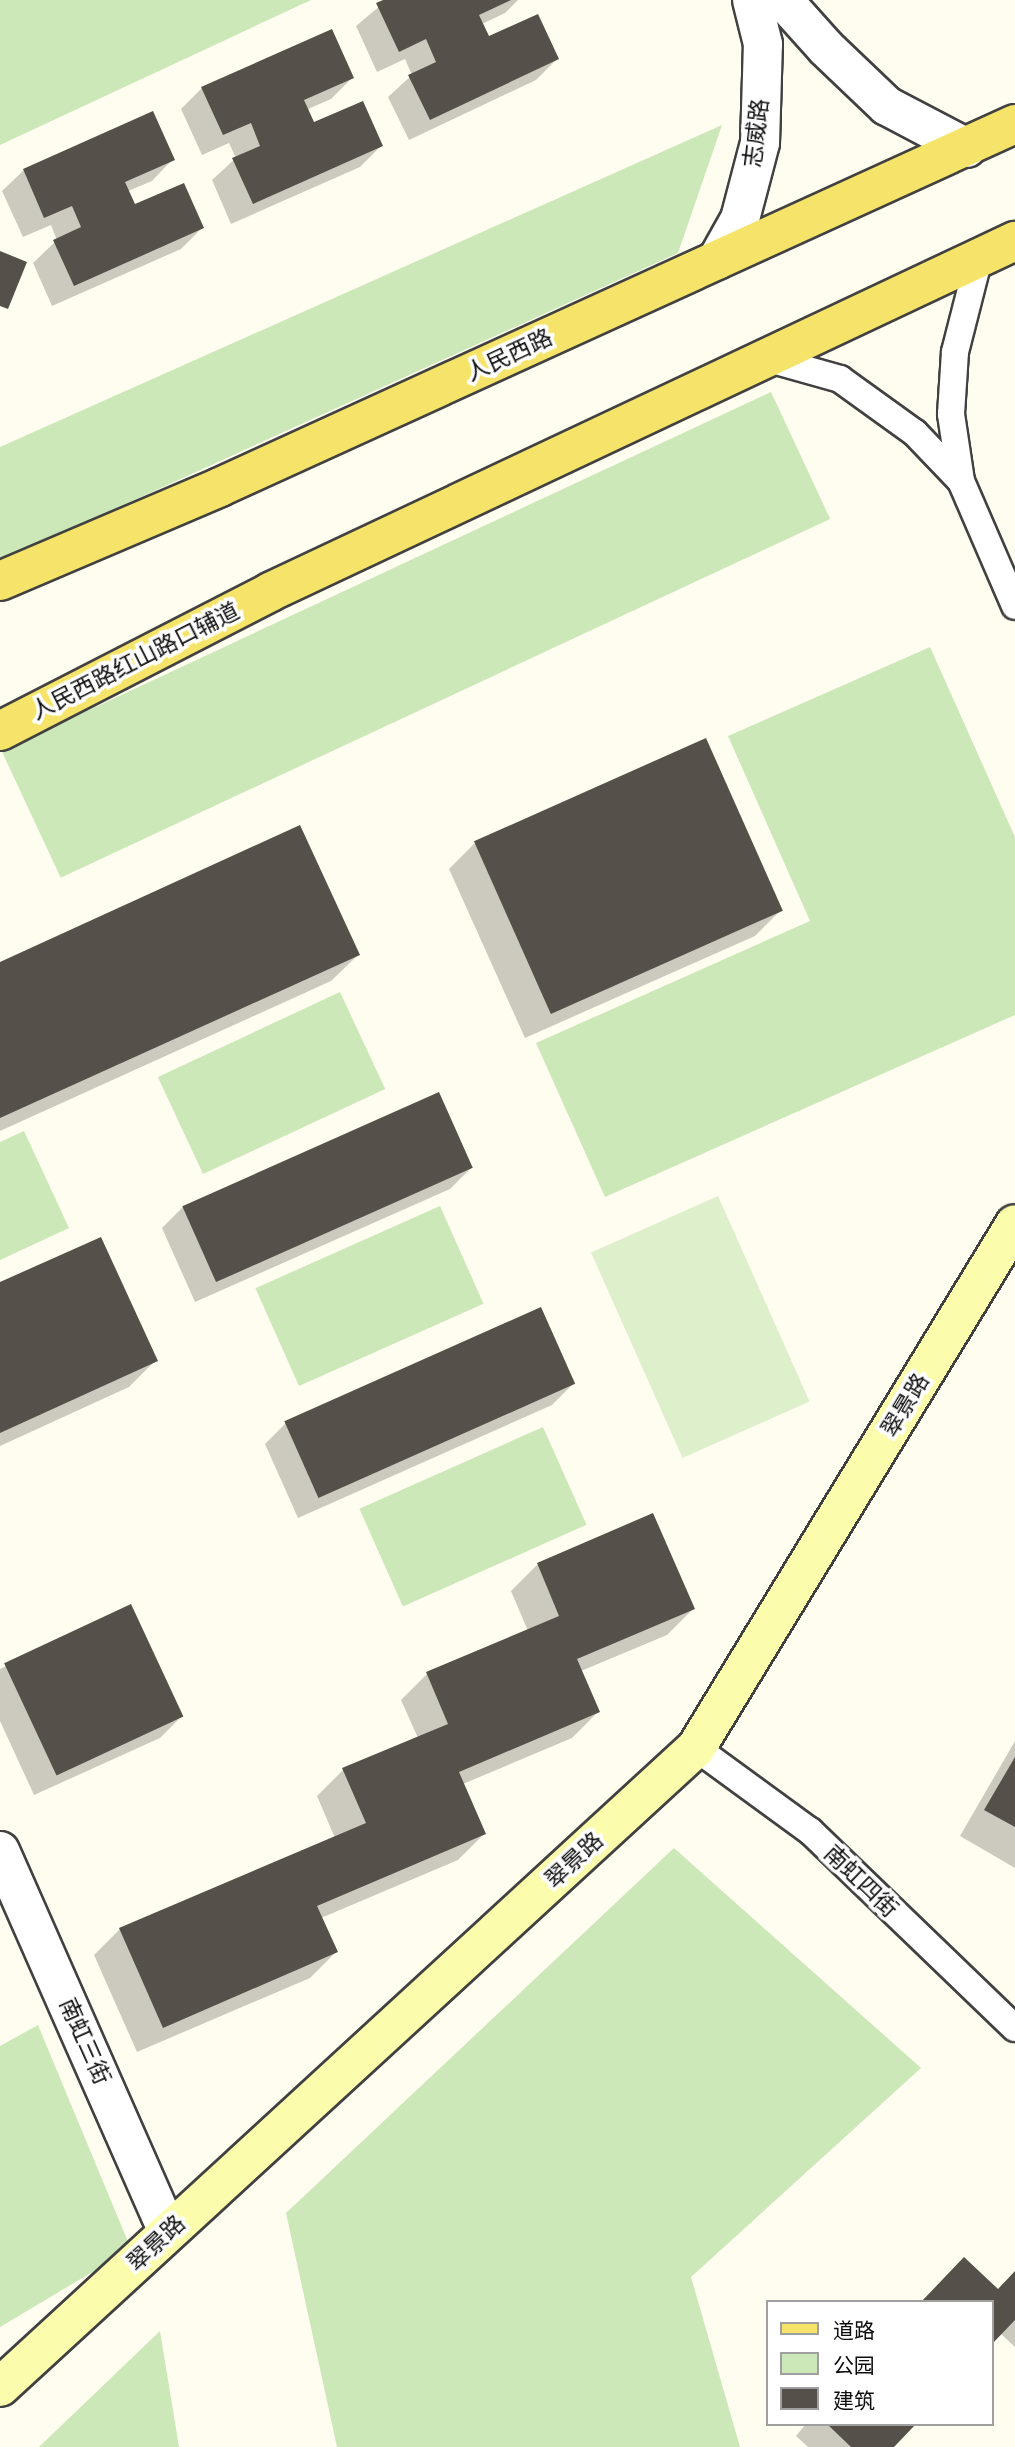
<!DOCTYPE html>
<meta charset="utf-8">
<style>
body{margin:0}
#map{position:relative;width:1015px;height:2447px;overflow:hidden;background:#fffdef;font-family:"Libre Baskerville","Noto Sans SC",serif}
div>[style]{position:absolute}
.green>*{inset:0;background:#cce8b9;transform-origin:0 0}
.pitch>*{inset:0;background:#deefcb;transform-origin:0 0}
.shadow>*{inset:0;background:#0003}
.building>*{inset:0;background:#56504a;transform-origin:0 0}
.roads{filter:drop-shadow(2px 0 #414141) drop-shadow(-2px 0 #414141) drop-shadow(0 2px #414141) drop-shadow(0 -2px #414141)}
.service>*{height:26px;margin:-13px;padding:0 13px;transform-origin:13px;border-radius:13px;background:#fff}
.minor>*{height:38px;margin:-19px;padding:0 19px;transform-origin:19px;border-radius:19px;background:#fff}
.secondary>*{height:38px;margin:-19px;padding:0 19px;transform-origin:19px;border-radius:19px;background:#fbfdac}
.primary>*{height:38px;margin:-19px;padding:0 19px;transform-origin:19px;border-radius:19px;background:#f5e469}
span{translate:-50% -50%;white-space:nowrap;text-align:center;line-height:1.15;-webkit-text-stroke:7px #fff;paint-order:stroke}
.street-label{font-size:23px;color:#0e0e0e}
.legend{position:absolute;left:766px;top:2300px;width:228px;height:126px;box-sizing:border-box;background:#fff;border:2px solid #9f9f9f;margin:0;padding:9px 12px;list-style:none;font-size:21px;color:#0e0e0e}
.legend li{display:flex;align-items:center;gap:14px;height:35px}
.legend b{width:35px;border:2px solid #9f9f9f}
</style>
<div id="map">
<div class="green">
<i style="clip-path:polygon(0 0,311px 0,0 145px)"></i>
<i style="clip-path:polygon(722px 125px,678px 253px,0 561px,0 447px)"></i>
<i style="left:771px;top:392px;width:140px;height:849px;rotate:65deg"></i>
<i style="clip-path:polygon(930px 647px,1015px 837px,1015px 1015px,605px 1197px,536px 1043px,810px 921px,728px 736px)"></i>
<i style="left:340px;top:992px;width:107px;height:201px;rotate:65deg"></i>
<i style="clip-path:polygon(24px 1131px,69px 1228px,0 1260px,0 1142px)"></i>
<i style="left:440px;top:1206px;width:107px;height:202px;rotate:66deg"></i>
<i style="left:543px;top:1427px;width:107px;height:201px;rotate:66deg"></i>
<i style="clip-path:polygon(674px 1848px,921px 2068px,691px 2277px,740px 2447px,337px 2447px,286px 2213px)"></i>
<i style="clip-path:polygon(38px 2025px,131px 2249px,0 2327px,0 2046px)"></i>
<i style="clip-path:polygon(160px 2331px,179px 2447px,39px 2447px)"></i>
</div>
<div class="pitch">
<i style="left:718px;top:1196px;width:225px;height:139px;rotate:66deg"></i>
</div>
<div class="shadow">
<i style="clip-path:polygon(387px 0,518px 0,505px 13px,482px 24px,489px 39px,557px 59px,536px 80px,409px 140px,388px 97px,412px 75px,405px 59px,377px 72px,356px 26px)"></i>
<i style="clip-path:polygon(352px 78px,331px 99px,306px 110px,313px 124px,381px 146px,360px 167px,231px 224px,212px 180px,236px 158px,229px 143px,202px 155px,181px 109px,202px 88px)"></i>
<i style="clip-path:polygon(173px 159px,152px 181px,128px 191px,134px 207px,202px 228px,181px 249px,52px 306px,33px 263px,57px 240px,51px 225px,23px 237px,2px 191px,24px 170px)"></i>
<i style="clip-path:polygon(475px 843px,781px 910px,755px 936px,525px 1038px,449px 869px)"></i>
<i style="clip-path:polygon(358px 955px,331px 981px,0 1131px,0 964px)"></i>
<i style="clip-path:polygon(471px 1168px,450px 1189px,195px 1302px,162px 1228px,183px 1207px)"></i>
<i style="clip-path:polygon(0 1284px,155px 1361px,129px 1387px,0 1446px)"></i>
<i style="clip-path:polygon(573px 1384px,552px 1405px,298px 1518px,265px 1444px,286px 1423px)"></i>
<i style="clip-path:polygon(652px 1516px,693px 1609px,667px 1635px,581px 1671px,598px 1712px,572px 1738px,463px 1784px,484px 1834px,458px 1860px,321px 1918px,336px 1952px,310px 1978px,137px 2052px,94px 1955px,120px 1929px,335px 1838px,317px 1796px,343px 1770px,418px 1738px,401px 1700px,427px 1674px,528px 1631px,511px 1591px,537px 1565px)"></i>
<i style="clip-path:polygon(130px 1606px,181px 1717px,160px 1738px,34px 1795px,0 1721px,0 1669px)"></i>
<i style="clip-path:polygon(1015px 1741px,1015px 1868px,960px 1836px)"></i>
<i style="clip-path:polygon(1015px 2273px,1015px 2347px,1000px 2333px,998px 2291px)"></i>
<i style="clip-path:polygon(806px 2424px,913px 2424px,892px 2447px,808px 2447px,796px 2436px)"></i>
</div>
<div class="building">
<i style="clip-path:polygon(383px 0,511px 0,479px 15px,489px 36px,538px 14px,559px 59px,430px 120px,408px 75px,436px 62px,426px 39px,399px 52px,376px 3px)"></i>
<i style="clip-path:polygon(332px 29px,354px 78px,304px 100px,314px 122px,363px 101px,383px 146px,253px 204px,232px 158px,260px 146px,251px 123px,223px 135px,201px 87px)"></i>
<i style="clip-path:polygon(153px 111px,175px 160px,125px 182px,135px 204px,184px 183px,204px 228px,74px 286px,53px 240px,81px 227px,72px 206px,44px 218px,23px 169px)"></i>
<i style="clip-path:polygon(0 251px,27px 262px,8px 309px,0 306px)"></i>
<i style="left:706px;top:738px;width:189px;height:254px;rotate:66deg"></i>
<i style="clip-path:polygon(300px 825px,360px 955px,0 1118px,0 962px)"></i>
<i style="left:439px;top:1092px;width:83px;height:281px;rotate:66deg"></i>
<i style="clip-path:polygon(101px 1237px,158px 1361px,0 1433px,0 1282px)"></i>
<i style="left:541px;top:1307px;width:84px;height:281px;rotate:66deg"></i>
<i style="clip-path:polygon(653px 1513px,695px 1609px,577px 1659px,600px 1712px,459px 1772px,486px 1834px,317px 1906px,338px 1952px,163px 2028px,119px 1928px,366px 1823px,342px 1768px,448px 1724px,426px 1672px,559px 1616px,537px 1563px)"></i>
<i style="left:131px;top:1604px;width:124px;height:140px;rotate:65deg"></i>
<i style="clip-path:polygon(1015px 1757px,1015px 1827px,984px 1810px)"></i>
<i style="clip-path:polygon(964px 2257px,998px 2289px,1015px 2271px,1015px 2320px,992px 2344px,992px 2302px,921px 2302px)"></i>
<i style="clip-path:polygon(827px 2424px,916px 2424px,894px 2447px,851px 2447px)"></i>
</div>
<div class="roads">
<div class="service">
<i style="left:769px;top:359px;width:74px;rotate:15.7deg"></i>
<i style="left:840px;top:379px;width:92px;rotate:35.8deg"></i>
<i style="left:915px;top:433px;width:66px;rotate:46.2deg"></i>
<i style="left:961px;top:481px;width:68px;rotate:-98.5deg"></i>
<i style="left:951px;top:414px;width:62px;rotate:-86.3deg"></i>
<i style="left:955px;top:352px;width:97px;rotate:-75.7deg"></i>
<i style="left:961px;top:481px;width:136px;rotate:66.6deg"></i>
<i style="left:696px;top:1748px;width:141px;rotate:36.1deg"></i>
<i style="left:810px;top:1831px;width:284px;rotate:43.9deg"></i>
</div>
<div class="minor">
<i style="left:783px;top:0;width:64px;rotate:48.1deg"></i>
<i style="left:826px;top:48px;width:84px;rotate:43.6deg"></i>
<i style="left:887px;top:106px;width:90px;rotate:27.7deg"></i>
<i style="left:717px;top:260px;width:47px;rotate:-60.7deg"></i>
<i style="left:740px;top:219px;width:79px;rotate:-75.3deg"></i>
<i style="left:760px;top:143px;width:99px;rotate:-88.3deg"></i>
<i style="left:763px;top:44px;width:45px;rotate:-104deg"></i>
<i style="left:0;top:1851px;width:416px;rotate:66.2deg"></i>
</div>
<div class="secondary">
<i style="left:0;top:2387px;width:945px;rotate:-42.56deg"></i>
<i style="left:696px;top:1748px;width:613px;rotate:-58.67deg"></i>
</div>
<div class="primary">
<i style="left:0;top:581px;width:239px;rotate:-23.1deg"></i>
<i style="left:220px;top:487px;width:874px;rotate:-24.54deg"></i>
<i style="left:0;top:731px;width:304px;rotate:-27.2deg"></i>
<i style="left:270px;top:592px;width:824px;rotate:-25.23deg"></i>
</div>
</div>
<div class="street-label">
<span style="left:756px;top:133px;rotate:-83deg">志威路</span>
<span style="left:509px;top:355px;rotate:-25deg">人民西路</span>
<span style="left:135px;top:661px;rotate:-27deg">人民西路红山路口辅道</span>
<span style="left:905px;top:1405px;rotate:-59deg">翠景路</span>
<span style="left:574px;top:1860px;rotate:-43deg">翠景路</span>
<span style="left:861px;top:1881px;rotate:44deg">南虹四街</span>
<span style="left:85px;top:2041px;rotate:66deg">南虹三街</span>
<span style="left:156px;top:2243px;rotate:-43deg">翠景路</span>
</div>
<ul class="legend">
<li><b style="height:9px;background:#f5e469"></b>道路</li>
<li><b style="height:19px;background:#cce8b9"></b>公园</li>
<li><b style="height:19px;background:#56504a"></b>建筑</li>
</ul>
</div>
